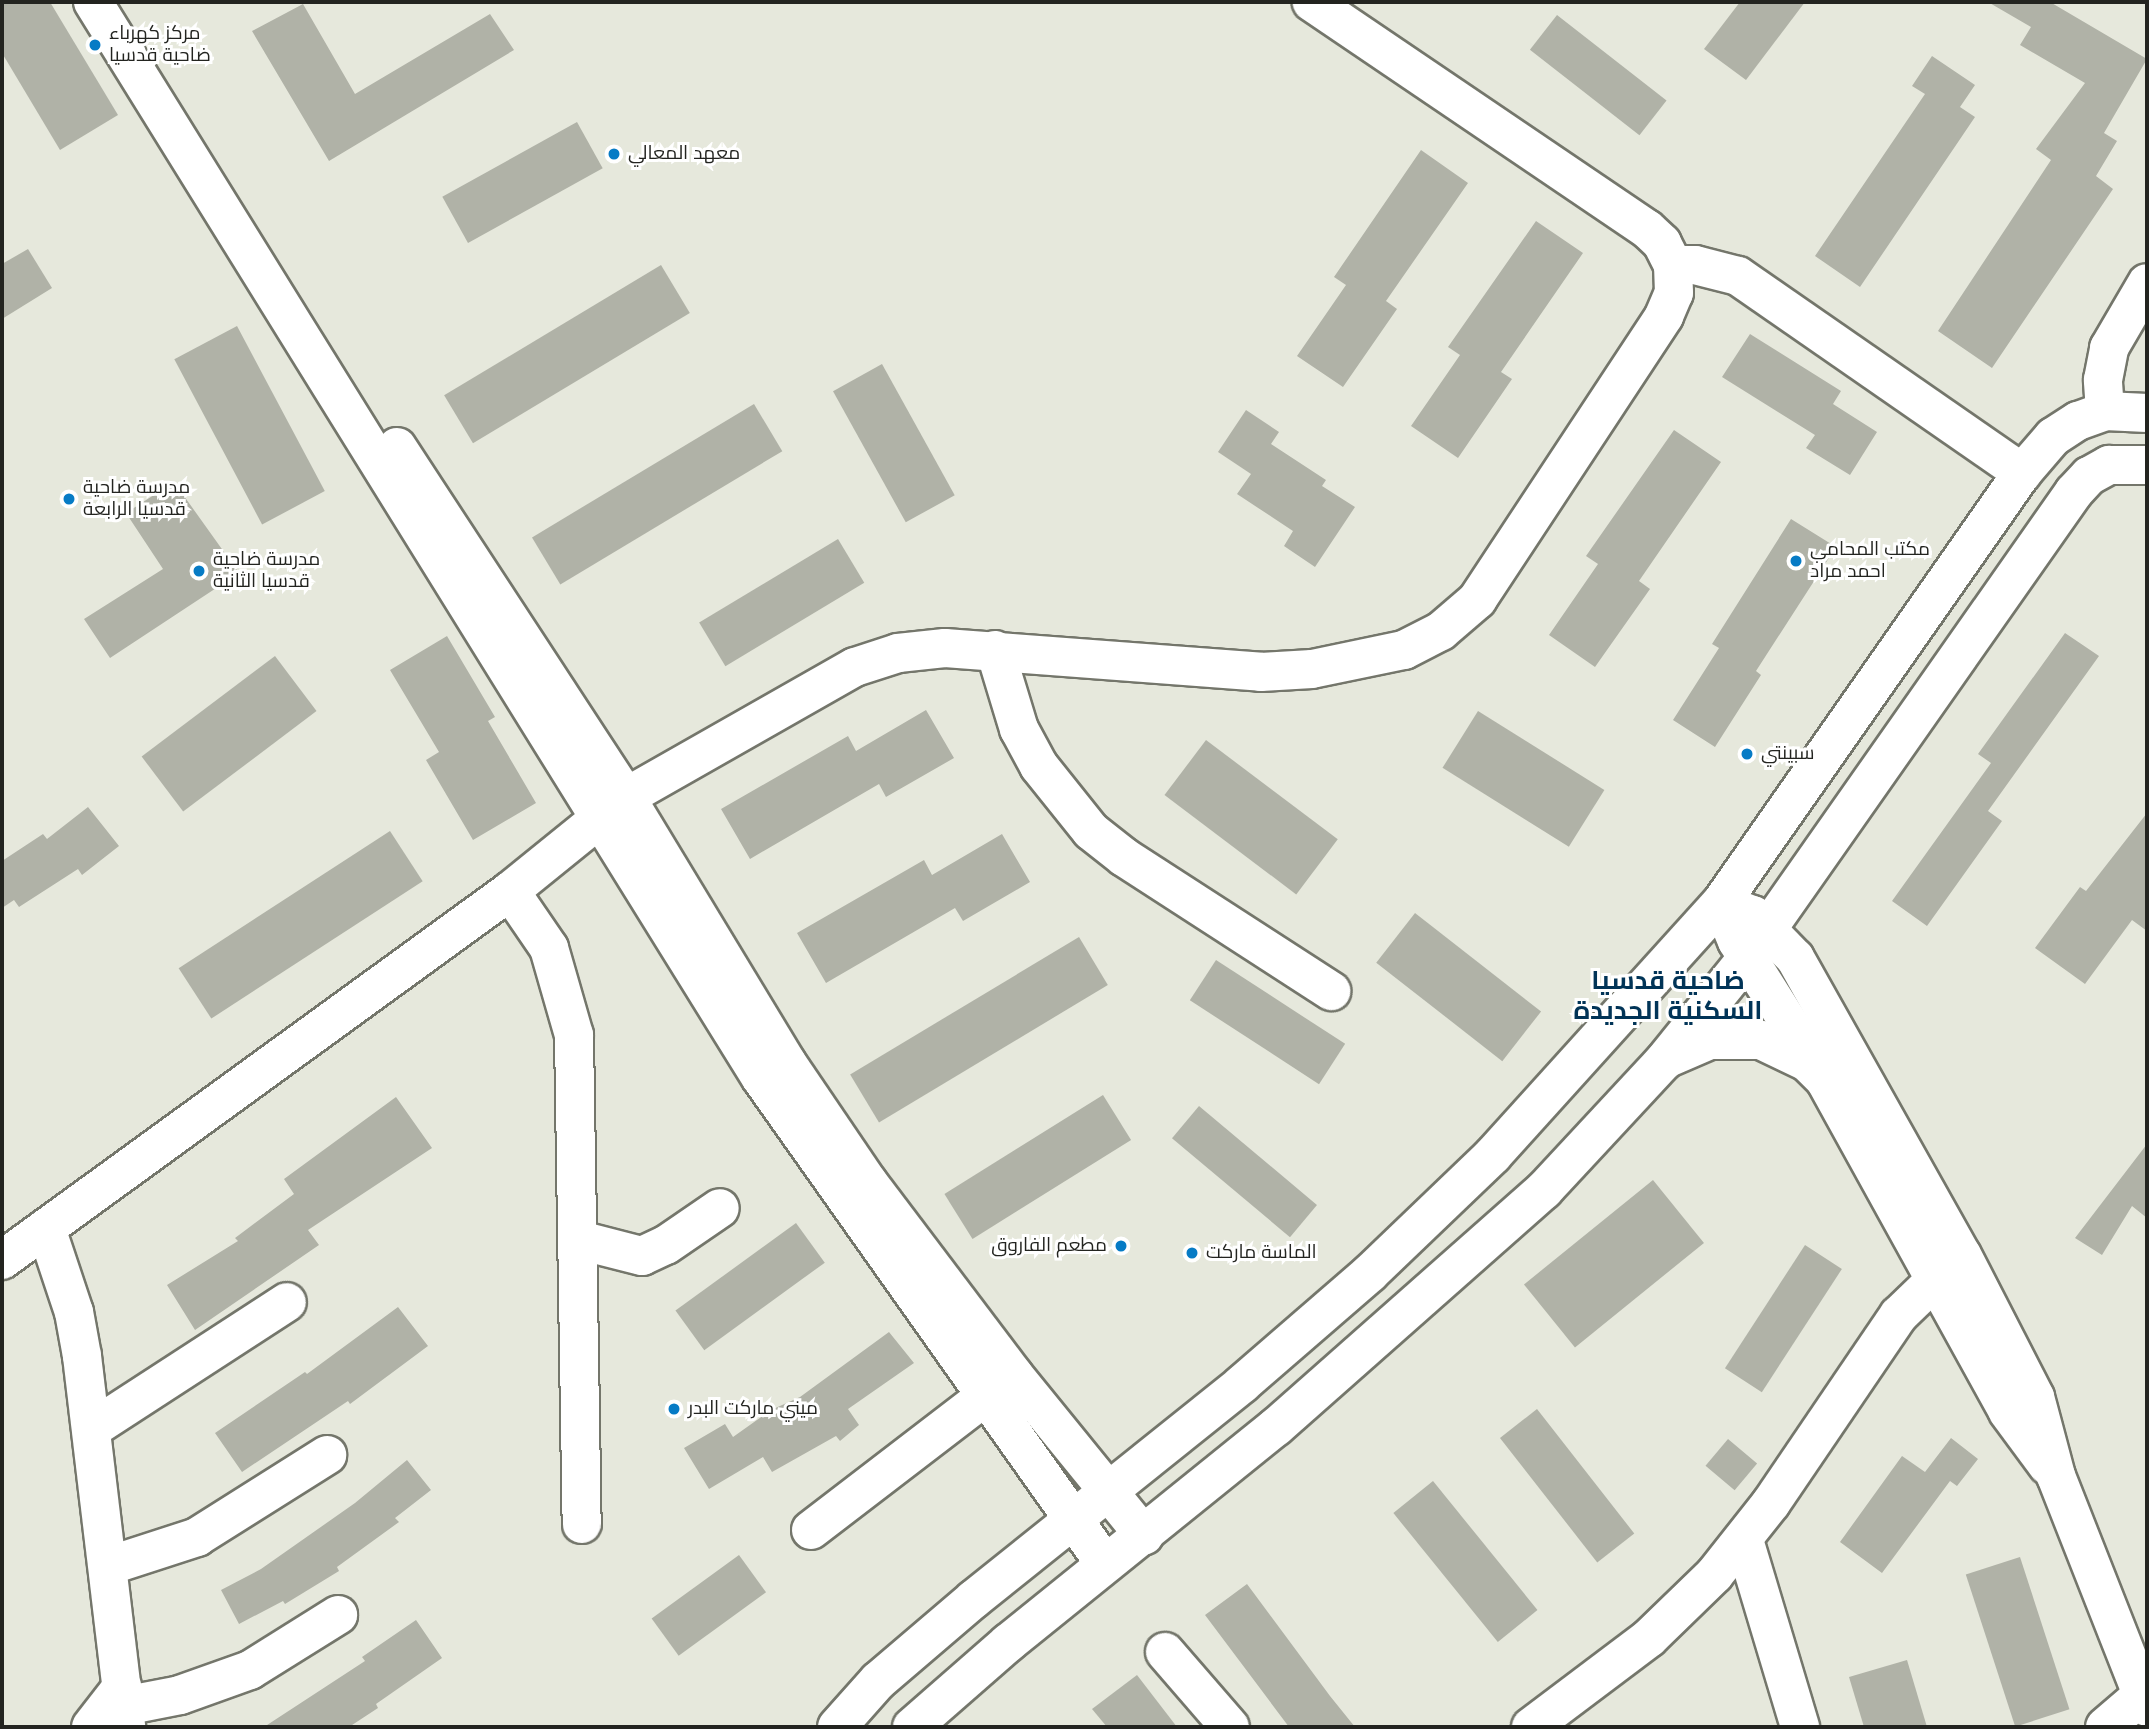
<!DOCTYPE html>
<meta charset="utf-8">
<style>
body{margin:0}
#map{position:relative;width:2149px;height:1729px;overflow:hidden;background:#e6e8dc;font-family:"Varela Round",Cairo,sans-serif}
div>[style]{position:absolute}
.building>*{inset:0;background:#b0b2a7;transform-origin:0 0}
.roads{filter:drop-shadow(2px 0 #74766b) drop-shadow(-2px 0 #74766b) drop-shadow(0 2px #74766b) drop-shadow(0 -2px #74766b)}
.minor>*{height:38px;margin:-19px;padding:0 19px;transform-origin:19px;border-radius:19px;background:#fff}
.major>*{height:38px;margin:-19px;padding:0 19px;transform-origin:19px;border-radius:19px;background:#fff}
.dots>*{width:19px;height:19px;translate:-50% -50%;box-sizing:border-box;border:4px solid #fff;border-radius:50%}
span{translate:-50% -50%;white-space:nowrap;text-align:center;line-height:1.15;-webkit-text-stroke:6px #fff;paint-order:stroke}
.poi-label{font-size:19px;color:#232420}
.left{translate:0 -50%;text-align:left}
.right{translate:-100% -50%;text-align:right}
.district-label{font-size:26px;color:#013457;font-weight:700}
.frame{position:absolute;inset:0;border:4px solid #232420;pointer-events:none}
</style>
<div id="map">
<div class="building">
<i style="clip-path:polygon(2px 2px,50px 2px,118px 115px,60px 150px,2px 53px)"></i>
<i style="clip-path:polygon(1740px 2px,1805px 2px,1746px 80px,1704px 49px)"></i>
<i style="clip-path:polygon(1988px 2px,2050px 2px,2147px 59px,2104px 133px,2117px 141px,2096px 176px,2113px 189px,1992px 368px,1938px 331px,2051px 160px,2036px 149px,2085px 83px,2020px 45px,2031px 27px)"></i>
<i style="clip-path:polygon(303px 4px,355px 94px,490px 14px,514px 50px,329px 161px,252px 31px)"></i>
<i style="left:1557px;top:15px;width:139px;height:44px;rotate:38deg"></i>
<i style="clip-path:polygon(1932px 56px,1975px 85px,1960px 107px,1975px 117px,1860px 287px,1815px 256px,1925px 94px,1912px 86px)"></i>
<i style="left:577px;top:122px;width:53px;height:154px;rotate:61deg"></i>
<i style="clip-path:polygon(1421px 150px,1468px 183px,1386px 301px,1397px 309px,1343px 387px,1297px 356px,1346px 285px,1334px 277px)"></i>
<i style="clip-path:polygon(1536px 221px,1583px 253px,1501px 372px,1512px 379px,1458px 458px,1411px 426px,1460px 355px,1448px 347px)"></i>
<i style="clip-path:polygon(28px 249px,52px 288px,2px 319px,2px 264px)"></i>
<i style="left:661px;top:265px;width:56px;height:253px;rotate:59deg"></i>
<i style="left:237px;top:326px;width:187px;height:71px;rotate:62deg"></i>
<i style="clip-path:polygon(1750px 334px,1841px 391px,1833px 404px,1877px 432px,1850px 475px,1806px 448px,1815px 435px,1722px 377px)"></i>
<i style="left:882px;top:364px;width:150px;height:56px;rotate:61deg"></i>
<i style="left:754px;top:404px;width:55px;height:259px;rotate:59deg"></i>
<i style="clip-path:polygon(1246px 410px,1279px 432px,1271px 444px,1326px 480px,1322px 486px,1355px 507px,1315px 567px,1284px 546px,1293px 531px,1237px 494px,1251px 474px,1218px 452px)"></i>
<i style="clip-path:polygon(1674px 430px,1721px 462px,1639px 581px,1650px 589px,1595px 667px,1549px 635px,1598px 564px,1586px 556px)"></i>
<i style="clip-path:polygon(174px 482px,239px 573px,110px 658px,84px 619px,163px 569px,126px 513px)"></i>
<i style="clip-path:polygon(1791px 519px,1836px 547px,1756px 671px,1761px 675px,1715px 747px,1673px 720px,1719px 648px,1712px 644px)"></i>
<i style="left:838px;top:539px;width:51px;height:162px;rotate:59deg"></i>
<i style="clip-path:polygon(2065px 633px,2099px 656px,1988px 811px,2002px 821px,1927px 926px,1892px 901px,1991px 763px,1978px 754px)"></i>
<i style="clip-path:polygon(447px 636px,495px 717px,488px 721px,536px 803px,473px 840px,426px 760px,439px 752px,390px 670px)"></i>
<i style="left:275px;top:656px;width:69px;height:167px;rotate:53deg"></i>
<i style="clip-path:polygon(926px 710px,954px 758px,886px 797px,879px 784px,750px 859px,721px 809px,848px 736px,856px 751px)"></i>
<i style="left:1478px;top:711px;width:149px;height:67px;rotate:32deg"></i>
<i style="left:1206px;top:740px;width:165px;height:69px;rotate:37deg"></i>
<i style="clip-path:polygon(88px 807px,119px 846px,82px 875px,78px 869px,19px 907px,14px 900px,2px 908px,2px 861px,43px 834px,47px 839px)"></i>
<i style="clip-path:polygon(2147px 813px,2147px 931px,2132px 920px,2085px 984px,2035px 948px,2080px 887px,2086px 891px)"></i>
<i style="left:390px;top:831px;width:60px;height:252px;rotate:57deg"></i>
<i style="clip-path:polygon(1002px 834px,1030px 882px,963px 921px,955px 908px,826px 983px,797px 933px,924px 860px,932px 875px)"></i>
<i style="left:1415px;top:913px;width:160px;height:63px;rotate:38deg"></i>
<i style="left:1079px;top:937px;width:56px;height:267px;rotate:59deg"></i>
<i style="left:1216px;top:960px;width:154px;height:48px;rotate:33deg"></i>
<i style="left:1103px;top:1095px;width:53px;height:187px;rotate:58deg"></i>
<i style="clip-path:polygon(396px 1097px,432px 1148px,308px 1230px,319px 1245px,195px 1330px,167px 1285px,238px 1241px,235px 1238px,294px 1194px,284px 1179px)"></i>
<i style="left:1199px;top:1106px;width:154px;height:42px;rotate:40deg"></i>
<i style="clip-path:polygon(2147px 1144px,2147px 1218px,2132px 1206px,2102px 1255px,2075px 1238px)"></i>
<i style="left:1653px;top:1180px;width:81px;height:166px;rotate:51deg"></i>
<i style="left:796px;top:1223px;width:49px;height:149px;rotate:54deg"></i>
<i style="left:1805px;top:1245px;width:44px;height:147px;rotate:33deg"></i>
<i style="clip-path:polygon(398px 1307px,428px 1346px,350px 1404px,348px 1401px,242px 1472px,215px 1433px,305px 1372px,307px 1374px)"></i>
<i style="clip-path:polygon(889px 1332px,914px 1363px,848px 1409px,859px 1425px,840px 1441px,836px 1436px,772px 1472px,763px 1457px,709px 1489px,684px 1448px,725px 1424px,733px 1437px,771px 1410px,800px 1397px)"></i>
<i style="left:1537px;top:1409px;width:158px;height:47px;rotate:52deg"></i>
<i style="clip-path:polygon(1951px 1438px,1978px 1459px,1957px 1486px,1950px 1481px,1882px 1573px,1840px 1542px,1902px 1456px,1925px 1472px)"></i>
<i style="left:1728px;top:1439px;width:38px;height:35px;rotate:40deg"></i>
<i style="clip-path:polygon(407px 1460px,431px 1490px,395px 1518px,399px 1522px,337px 1567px,339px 1571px,285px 1604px,283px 1601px,239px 1624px,221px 1590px,261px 1569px,355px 1503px)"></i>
<i style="left:1433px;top:1481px;width:166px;height:51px;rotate:51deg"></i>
<i style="left:739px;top:1555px;width:46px;height:108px;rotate:54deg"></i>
<i style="left:2020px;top:1557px;width:160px;height:57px;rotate:72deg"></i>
<i style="clip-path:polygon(1247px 1584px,1330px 1696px,1355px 1727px,1289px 1727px,1205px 1615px)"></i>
<i style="clip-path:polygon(416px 1620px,442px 1658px,376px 1704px,378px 1708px,349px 1727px,264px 1727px,365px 1661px,362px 1657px)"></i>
<i style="clip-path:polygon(1907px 1660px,1927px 1727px,1864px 1727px,1849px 1677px)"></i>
<i style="clip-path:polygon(1137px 1675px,1177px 1727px,1107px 1727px,1092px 1709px)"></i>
</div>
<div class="roads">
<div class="minor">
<i style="left:93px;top:2px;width:1266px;rotate:58.17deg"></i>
<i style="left:761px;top:1078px;width:595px;rotate:54.71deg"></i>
<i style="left:1673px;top:265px;width:22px"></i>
<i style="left:1695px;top:265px;width:44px;rotate:14.3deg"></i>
<i style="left:1738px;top:276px;width:346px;rotate:34.7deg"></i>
<i style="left:2105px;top:411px;width:31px;rotate:-94deg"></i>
<i style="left:2103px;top:380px;width:33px;rotate:-79deg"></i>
<i style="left:2109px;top:348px;width:75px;rotate:-59.7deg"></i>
<i style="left:397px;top:447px;width:418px;rotate:56.8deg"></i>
<i style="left:626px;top:797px;width:311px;rotate:58.8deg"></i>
<i style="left:787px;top:1063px;width:144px;rotate:55.8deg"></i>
<i style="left:868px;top:1182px;width:241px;rotate:52.9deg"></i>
<i style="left:1013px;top:1374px;width:208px;rotate:50.9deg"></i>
<i style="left:995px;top:650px;width:83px;rotate:73.1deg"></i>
<i style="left:1019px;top:729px;width:42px;rotate:61.6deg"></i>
<i style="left:1039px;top:766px;width:83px;rotate:51.3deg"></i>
<i style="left:1091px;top:831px;width:42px;rotate:38.2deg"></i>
<i style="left:1124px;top:857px;width:247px;rotate:32.9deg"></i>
<i style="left:510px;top:891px;width:69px;rotate:55.6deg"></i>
<i style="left:549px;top:948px;width:91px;rotate:74deg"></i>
<i style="left:574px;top:1035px;width:489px;rotate:89.1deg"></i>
<i style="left:1721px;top:903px;width:34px;rotate:21deg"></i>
<i style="left:1753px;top:915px;width:60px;rotate:45.7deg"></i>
<i style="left:1795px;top:958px;width:341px;rotate:60.7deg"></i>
<i style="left:1962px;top:1255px;width:160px;rotate:62.8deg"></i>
<i style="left:2035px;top:1397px;width:82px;rotate:75.1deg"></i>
<i style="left:2056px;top:1476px;width:248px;rotate:68.5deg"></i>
<i style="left:1721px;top:903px;width:41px;rotate:67.2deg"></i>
<i style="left:1737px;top:941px;width:165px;rotate:57.7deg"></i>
<i style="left:1825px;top:1080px;width:379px;rotate:61.1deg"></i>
<i style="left:2008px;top:1412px;width:67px;rotate:53.5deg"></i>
<i style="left:46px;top:1228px;width:89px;rotate:71.6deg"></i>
<i style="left:74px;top:1312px;width:45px;rotate:79.7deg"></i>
<i style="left:82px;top:1356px;width:374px;rotate:83.2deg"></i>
<i style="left:579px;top:1240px;width:65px;rotate:14.3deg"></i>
<i style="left:642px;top:1256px;width:26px;rotate:-25deg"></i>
<i style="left:666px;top:1245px;width:65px;rotate:-34.4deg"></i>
<i style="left:2px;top:1260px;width:628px;rotate:-35.99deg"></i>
<i style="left:510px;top:891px;width:149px;rotate:-39deg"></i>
<i style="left:626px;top:797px;width:263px;rotate:-29.6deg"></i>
<i style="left:855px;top:667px;width:45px;rotate:-18deg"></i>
<i style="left:898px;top:653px;width:47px;rotate:-6.1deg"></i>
<i style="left:945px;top:648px;width:317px;rotate:4.3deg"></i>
<i style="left:1261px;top:672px;width:51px;rotate:-3.4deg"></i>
<i style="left:1312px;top:669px;width:94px;rotate:-11.7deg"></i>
<i style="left:1404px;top:650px;width:42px;rotate:-27.2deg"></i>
<i style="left:1441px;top:631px;width:48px;rotate:-40.7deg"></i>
<i style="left:1477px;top:600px;width:340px;rotate:-56.6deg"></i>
<i style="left:1664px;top:316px;width:25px;rotate:-67deg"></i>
<i style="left:1674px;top:293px;width:28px;rotate:-92deg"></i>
<i style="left:1673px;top:265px;width:25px;rotate:-117deg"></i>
<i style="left:1662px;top:243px;width:21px;rotate:-137deg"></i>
<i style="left:1647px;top:229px;width:405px;rotate:-145.9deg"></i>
<i style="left:93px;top:1428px;width:231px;rotate:-33deg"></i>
<i style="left:811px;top:1530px;width:250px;rotate:-37.5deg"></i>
<i style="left:1744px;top:1540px;width:195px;rotate:73.3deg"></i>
<i style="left:108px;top:1566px;width:94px;rotate:-18deg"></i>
<i style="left:197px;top:1537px;width:154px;rotate:-32.2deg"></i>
<i style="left:1165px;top:1652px;width:99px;rotate:49.1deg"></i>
<i style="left:124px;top:1706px;width:57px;rotate:-11.1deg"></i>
<i style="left:180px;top:1695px;width:74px;rotate:-19.7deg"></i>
<i style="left:250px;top:1670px;width:104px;rotate:-32deg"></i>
<i style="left:91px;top:1727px;width:51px;rotate:-52.2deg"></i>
<i style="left:1531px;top:1727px;width:148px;rotate:-37deg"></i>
<i style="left:1649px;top:1638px;width:91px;rotate:-44.1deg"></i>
<i style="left:1714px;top:1575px;width:92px;rotate:-51.6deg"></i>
<i style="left:1771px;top:1503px;width:227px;rotate:-55.8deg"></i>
<i style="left:1899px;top:1315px;width:78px;rotate:-44deg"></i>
<i style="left:2105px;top:1727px;width:55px;rotate:-40.6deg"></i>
</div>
<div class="major">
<i style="left:1668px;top:1058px;width:46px;rotate:-23.2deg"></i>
<i style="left:1710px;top:1040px;width:51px"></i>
<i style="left:1761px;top:1040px;width:51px;rotate:25.6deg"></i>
<i style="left:1807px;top:1062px;width:25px;rotate:45deg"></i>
<i style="left:837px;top:1727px;width:62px;rotate:-48.3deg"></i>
<i style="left:878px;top:1681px;width:126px;rotate:-40.5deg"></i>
<i style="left:974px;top:1599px;width:344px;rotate:-38.7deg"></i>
<i style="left:1242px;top:1384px;width:169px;rotate:-40.9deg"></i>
<i style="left:1370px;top:1273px;width:170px;rotate:-43.8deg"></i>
<i style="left:1493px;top:1155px;width:340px;rotate:-47.9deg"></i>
<i style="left:1721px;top:903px;width:525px;rotate:-55.01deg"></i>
<i style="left:2022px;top:473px;width:48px;rotate:-49.3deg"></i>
<i style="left:2053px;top:437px;width:30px;rotate:-33deg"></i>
<i style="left:2078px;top:421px;width:29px;rotate:-20deg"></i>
<i style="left:2105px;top:411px;width:42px;rotate:2.7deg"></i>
<i style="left:912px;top:1727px;width:128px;rotate:-41.2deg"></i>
<i style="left:1008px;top:1643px;width:344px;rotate:-38.9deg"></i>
<i style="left:1276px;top:1427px;width:358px;rotate:-41.5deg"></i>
<i style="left:1544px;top:1190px;width:176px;rotate:-47.1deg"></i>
<i style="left:1664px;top:1061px;width:132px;rotate:-51.1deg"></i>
<i style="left:1747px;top:958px;width:569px;rotate:-54.94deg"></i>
<i style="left:2074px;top:492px;width:22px;rotate:-47deg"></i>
<i style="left:2089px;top:476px;width:23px;rotate:-29deg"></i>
<i style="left:2109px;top:465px;width:38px"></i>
</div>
</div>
<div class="dots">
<i style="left:95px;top:45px;background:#067bc5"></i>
<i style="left:614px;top:154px;background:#067bc5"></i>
<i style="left:69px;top:499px;background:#067bc5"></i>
<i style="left:1796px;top:561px;background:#067bc5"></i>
<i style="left:199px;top:571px;background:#067bc5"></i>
<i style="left:1747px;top:754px;background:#067bc5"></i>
<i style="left:1121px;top:1246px;background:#067bc5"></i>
<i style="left:1192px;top:1253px;background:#067bc5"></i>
<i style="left:674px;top:1409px;background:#067bc5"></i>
</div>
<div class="poi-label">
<span class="left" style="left:109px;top:45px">مركز كهرباء<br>ضاحية قدسيا</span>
<span class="left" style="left:628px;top:154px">معهد المعالي</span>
<span class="left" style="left:83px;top:499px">مدرسة ضاحية<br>قدسيا الرابعة</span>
<span class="left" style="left:1810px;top:561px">مكتب المحامي<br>احمد مراد</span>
<span class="left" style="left:213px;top:571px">مدرسة ضاحية<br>قدسيا الثانية</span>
<span class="left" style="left:1761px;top:754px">سبينتي</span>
<span class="right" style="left:1107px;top:1246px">مطعم الفاروق</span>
<span class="left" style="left:1206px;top:1253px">الماسة ماركت</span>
<span class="left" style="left:688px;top:1409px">ميني ماركت البدر</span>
</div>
<div class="district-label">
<span style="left:1668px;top:996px">ضاحية قدسيا<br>السكنية الجديدة</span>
</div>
<div class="frame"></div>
</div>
